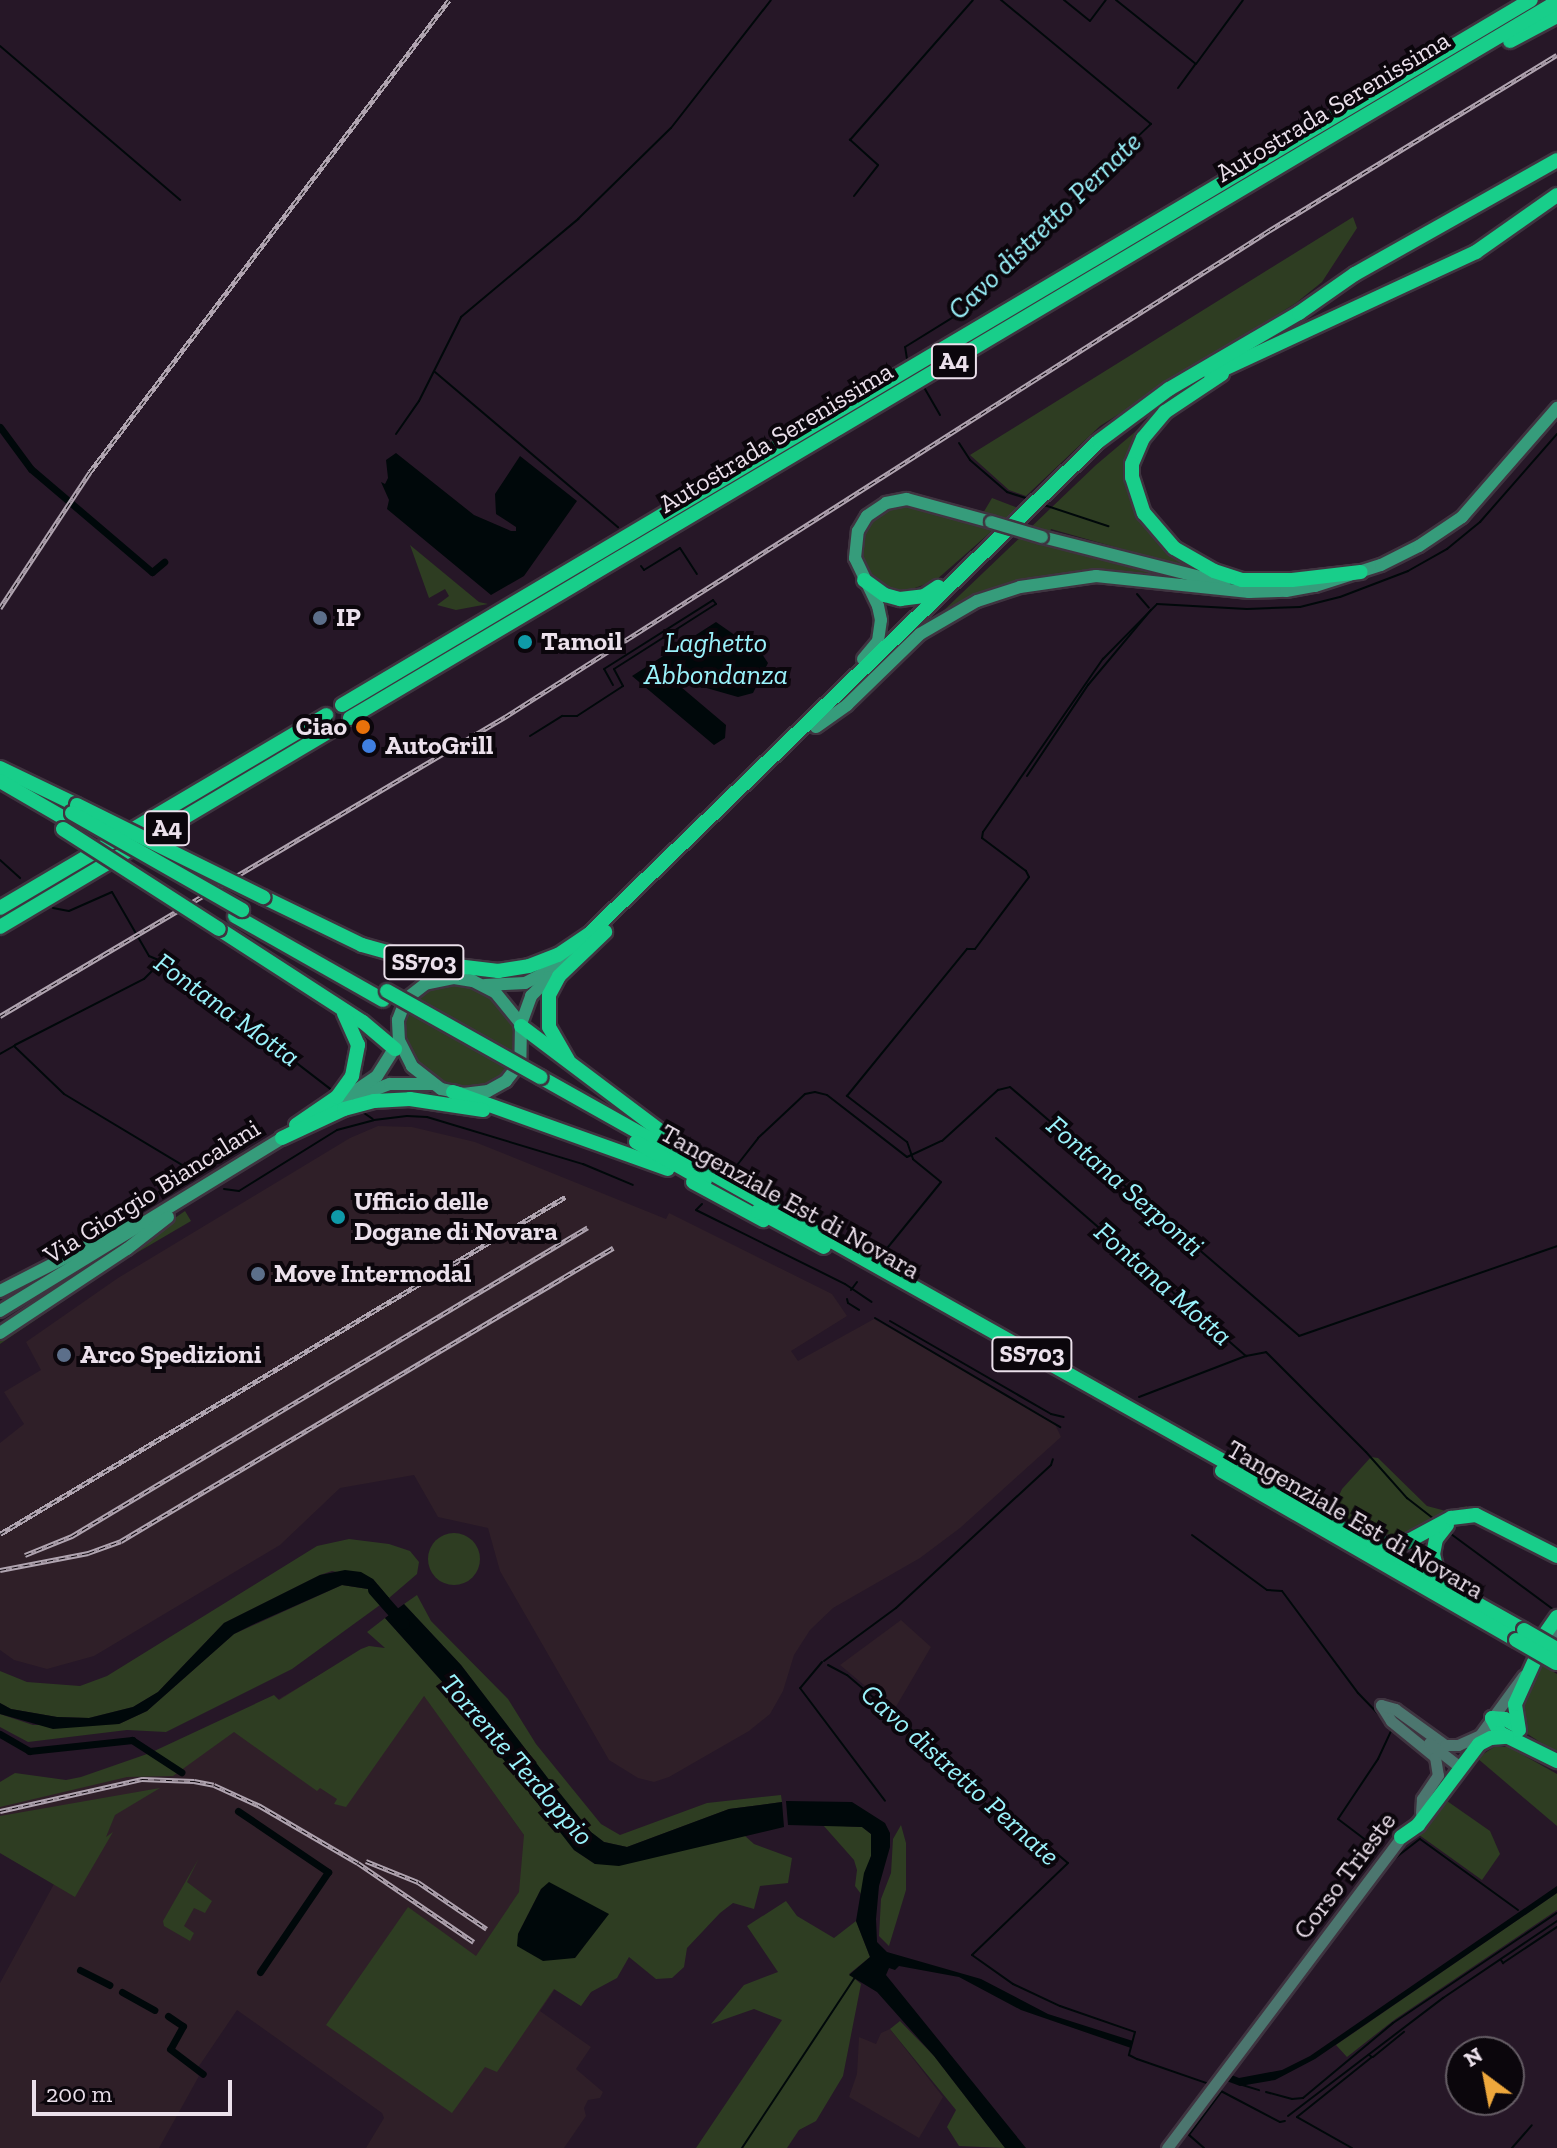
<!DOCTYPE html>
<style>
body{margin:0}
#map{position:relative;width:1557px;height:2148px;overflow:hidden;background:#261727;font-family:"Zilla Slab",serif}
div>[style]{position:absolute}
.industrial>*{inset:0;background:#2f1f28}
.green>*{inset:0;background:#2e3d22}
.round{border-radius:50%}
.water>*{inset:0;background:#00080a}
.stream>*{height:2px;margin:-1px;padding:0 1px;transform-origin:1px;border-radius:1px;background:#00080a}
.canal>*{height:7px;margin:-3.5px;padding:0 3.5px;transform-origin:3.5px;border-radius:3.5px;background:#00080a}
.river>*{height:12px;margin:-6px;padding:0 6px;transform-origin:6px;border-radius:6px;background:#00080a}
.roads{filter:drop-shadow(2px 0 #3f3440) drop-shadow(-2px 0 #3f3440) drop-shadow(0 2px #3f3440) drop-shadow(0 -2px #3f3440)}
.secondary>*{height:11px;margin:-5.5px;padding:0 5.5px;transform-origin:5.5px;border-radius:5.5px;background:#4c766f}
.primary>*{height:12px;margin:-6px;padding:0 6px;transform-origin:6px;border-radius:6px;background:#369c7b}
.highway>*{height:14px;margin:-7px;padding:0 7px;transform-origin:7px;border-radius:7px;background:#18ce8a}
.rail>*{height:5px;margin-top:-2.5px;transform-origin:0;background:repeating-linear-gradient(90deg,#0b060c 0 6px,#b0a4b0 0 12px);box-sizing:border-box;border-block:2px solid #b0a4b0}
.bridges{filter:drop-shadow(2px 0 #3f3440) drop-shadow(-2px 0 #3f3440) drop-shadow(0 2px #3f3440) drop-shadow(0 -2px #3f3440)}
.primary-bridge>*{height:12px;margin:-6px;padding:0 6px;transform-origin:6px;border-radius:6px;background:#369c7b}
.highway-bridge>*{height:14px;margin:-7px;padding:0 7px;transform-origin:7px;border-radius:7px;background:#18ce8a}
.dots>*{width:22px;height:22px;translate:-50% -50%;box-sizing:border-box;border:4px solid #0b060c;border-radius:50%}
span{translate:-50% -50%;white-space:nowrap;text-align:center;line-height:1.15;-webkit-text-stroke:8px #0b060c;paint-order:stroke}
.shield-label span{padding:2px 6px;background:#0b060c;border:2px solid;border-radius:6px;-webkit-text-stroke-width:0}
.shield-label{font-size:24px;color:#ebe0eb;font-weight:700}
.street-label{font-size:26px;color:#ebe0eb}
.poi-label{font-size:26px;color:#ebe0eb;font-weight:700}
.left{translate:0 -50%;text-align:left}
.right{translate:-100% -50%;text-align:right}
.water-label{font-size:28px;color:#9af2fb;font-style:italic}
.north{position:absolute;left:1445px;top:2036px;width:80px;height:80px;box-sizing:border-box;background:#0b060c;border:2px solid #655d65;border-radius:50%;rotate:328deg;font-size:22px;font-weight:700;line-height:32px;text-align:center;color:#ebe0eb}
.north::after{content:'';display:block;margin:auto;width:28px;height:36px;background:#eea73c;clip-path:polygon(50% 0,100% 100%,50% 72%,0 100%)}
.scale{position:absolute;left:32px;top:2080px;width:200px;height:36px;box-sizing:border-box;border:4px solid #ebe0eb;border-top:0;padding-left:10px;font-size:24px;line-height:28px;white-space:nowrap;color:#ebe0eb;-webkit-text-stroke:6px #0b060c;paint-order:stroke}
</style>
<div id="map">
<div class="industrial">
<i style="clip-path:polygon(378px 1126px,412px 1127px,475px 1142px,666px 1219px,669px 1213px,832px 1294px,847px 1316px,791px 1351px,798px 1361px,874px 1319px,1054px 1422px,1061px 1437px,960px 1528px,920px 1558px,833px 1608px,810px 1630px,794px 1655px,783px 1691px,770px 1714px,749px 1731px,669px 1777px,654px 1782px,638px 1778px,609px 1760px,500px 1571px,488px 1528px,438px 1517px,414px 1475px,340px 1488px,280px 1545px,94px 1656px,47px 1669px,14px 1660px,0 1650px,0 1443px,24px 1424px,4px 1392px,41px 1370px,26px 1342px,118px 1278px,350px 1138px)"></i>
<i style="clip-path:polygon(901px 1620px,931px 1647px,894px 1710px,840px 1665px)"></i>
<i style="clip-path:polygon(369px 1646px,386px 1649px,397px 1658px,524px 1835px,643px 1920px,581px 2006px,555px 1989px,540px 2011px,591px 2047px,576px 2069px,603px 2092px,600px 2098px,588px 2100px,584px 2108px,586px 2116px,564px 2148px,366px 2148px,384px 2118px,382px 2113px,237px 2010px,195px 2072px,199px 2076px,159px 2148px,0 2148px,0 1983px,54px 1884px,0 1853px,0 1782px,65px 1787px,241px 1721px)"></i>
<i style="clip-path:polygon(890px 2029px,943px 2097px,919px 2138px,849px 2097px,857px 2074px,859px 2037px,876px 2044px,881px 2033px)"></i>
</div>
<div class="green">
<i style="clip-path:polygon(1353px 217px,1357px 228px,1322px 282px,1296px 303px,1100px 426px,1026px 496px,1009px 490px,970px 455px)"></i>
<i style="clip-path:polygon(1142px 426px,1127px 457px,1137px 511px,1214px 575px,1051px 529px,1045px 544px,1173px 578px,1113px 572px,1047px 576px,1007px 586px,940px 614px,1096px 465px)"></i>
<i style="clip-path:polygon(992px 498px,1018px 508px,935px 581px,903px 592px,886px 591px,868px 576px,862px 564px,861px 541px,870px 522px,886px 510px,913px 504px,976px 525px)"></i>
<i style="clip-path:polygon(410px 545px,479px 602px,488px 604px,456px 610px,437px 605px,449px 596px,445px 589px,429px 598px)"></i>
<i style="clip-path:polygon(445px 983px,481px 990px,496px 1000px,512px 1020px,518px 1043px,510px 1066px,491px 1085px,474px 1088px,444px 1083px,418px 1066px,404px 1037px,403px 1021px,411px 1001px,428px 987px)"></i>
<i style="clip-path:polygon(185px 1211px,191px 1221px,121px 1262px,0 1344px,0 1338px)"></i>
<i style="clip-path:polygon(1371px 1457px,1378px 1458px,1427px 1506px,1446px 1511px,1467px 1506px,1467px 1511px,1411px 1539px,1386px 1543px,1350px 1525px,1332px 1511px,1342px 1489px)"></i>
<i class="round" style="left:428px;top:1533px;width:52px;height:52px"></i>
<i style="clip-path:polygon(349px 1539px,389px 1544px,410px 1551px,419px 1562px,417px 1574px,389px 1598px,373px 1579px,332px 1571px,320px 1575px,224px 1623px,158px 1692px,133px 1707px,89px 1718px,57px 1717px,11px 1709px,0 1703px,0 1671px,27px 1682px,80px 1686px,107px 1676px,317px 1546px)"></i>
<i style="clip-path:polygon(342px 1585px,368px 1589px,380px 1605px,292px 1669px,166px 1732px,127px 1730px,28px 1742px,0 1727px,0 1714px,33px 1725px,119px 1724px,147px 1711px,234px 1634px)"></i>
<i style="clip-path:polygon(417px 1595px,431px 1621px,508px 1699px,536px 1744px,601px 1824px,620px 1835px,707px 1803px,781px 1795px,782px 1802px,729px 1809px,627px 1847px,604px 1842px,591px 1832px,550px 1781px,461px 1665px,404px 1604px)"></i>
<i style="clip-path:polygon(evenodd,385px 1618px,446px 1686px,574px 1850px,595px 1864px,744px 1835px,754px 1844px,792px 1858px,788px 1883px,760px 1886px,754px 1909px,733px 1903px,720px 1913px,687px 1948px,684px 1967px,672px 1978px,656px 1979px,629px 1957px,617px 1978px,591px 1992px,581px 2006px,554px 1989px,497px 2072px,485px 2067px,452px 2113px,326px 2025px,408px 1907px,476px 1956px,519px 1892px,524px 1835px,424px 1696px,346px 1807px,334px 1804px,337px 1799px,320px 1788px,317px 1791px,234px 1732px,173px 1776px,127px 1777px,0 1807px,0 1782px,15px 1773px,66px 1780px,81px 1777px,150px 1753px,274px 1695px,279px 1700px,361px 1649px,369px 1646px,385px 1648px,367px 1632px,385px 1618px,541px 1889px,608px 1914px,575px 1958px,518px 1934px,541px 1889px)"></i>
<i style="clip-path:polygon(1540px 1664px,1557px 1674px,1557px 1753px,1523px 1731px,1518px 1709px)"></i>
<i style="clip-path:polygon(1494px 1747px,1509px 1747px,1557px 1774px,1557px 1826px,1477px 1758px)"></i>
<i style="clip-path:polygon(160px 1788px,115px 1815px,106px 1837px,113px 1832px,75px 1897px,0 1853px,0 1816px)"></i>
<i style="clip-path:polygon(1440px 1801px,1447px 1801px,1490px 1831px,1500px 1854px,1482px 1880px,1415px 1832px)"></i>
<i style="clip-path:polygon(823px 1825px,862px 1827px,871px 1834px,871px 1856px,861px 1894px,855px 1886px,857px 1870px,854px 1860px)"></i>
<i style="clip-path:polygon(901px 1825px,906px 1843px,906px 1890px,889px 1946px,879px 1936px,881px 1899px,891px 1873px,893px 1839px)"></i>
<i style="clip-path:polygon(199px 1858px,187px 1882px,212px 1901px,205px 1913px,194px 1908px,184px 1926px,194px 1933px,190px 1941px,164px 1926px,163px 1921px)"></i>
<i style="clip-path:polygon(1557px 1893px,1557px 1910px,1394px 2020px,1347px 2057px,1336px 2045px)"></i>
<i style="clip-path:polygon(786px 1901px,797px 1916px,834px 1938px,856px 1921px,870px 1957px,849px 1974px,861px 1984px,843px 2076px,816px 2121px,799px 2130px,787px 2148px,696px 2148px,782px 2020px,754px 2009px,711px 2024px,744px 1985px,778px 1972px,747px 1926px)"></i>
<i style="clip-path:polygon(900px 2021px,934px 2056px,1005px 2148px,959px 2146px,947px 2127px,956px 2110px,890px 2029px)"></i>
</div>
<div class="water">
<i style="clip-path:polygon(396px 453px,474px 515px,511px 531px,516px 531px,516px 527px,496px 514px,495px 494px,520px 456px,577px 501px,524px 576px,491px 595px,387px 509px,389px 500px,381px 482px,385px 484px,388px 478px,386px 460px)"></i>
<i style="clip-path:polygon(716px 622px,762px 654px,768px 663px,753px 693px,738px 697px,703px 687px,674px 670px,668px 676px,726px 725px,725px 738px,714px 745px,632px 676px)"></i>
<i style="clip-path:polygon(345px 1570px,361px 1572px,373px 1579px,389px 1598px,380px 1605px,368px 1589px,342px 1585px,252px 1625px,234px 1634px,147px 1711px,119px 1724px,53px 1729px,0 1714px,0 1703px,11px 1709px,57px 1717px,89px 1718px,133px 1707px,158px 1692px,224px 1623px,320px 1575px)"></i>
<i style="clip-path:polygon(404px 1604px,461px 1665px,550px 1781px,591px 1832px,604px 1842px,627px 1847px,729px 1809px,782px 1802px,784px 1827px,619px 1866px,595px 1864px,574px 1850px,446px 1686px,385px 1618px)"></i>
<i style="clip-path:polygon(786px 1801px,852px 1802px,885px 1823px,890px 1833px,890px 1847px,879px 1886px,876px 1919px,877px 1942px,887px 1952px,981px 1979px,1048px 2014px,1133px 2041px,1131px 2048px,1021px 2010px,959px 1977px,899px 1966px,895px 1970px,889px 1968px,886px 1975px,1026px 2148px,1005px 2148px,934px 2056px,877px 1992px,849px 1975px,870px 1957px,856px 1921px,864px 1873px,871px 1856px,871px 1834px,862px 1827px,788px 1825px)"></i>
<i style="clip-path:polygon(549px 1882px,609px 1914px,575px 1958px,543px 1961px,517px 1946px,518px 1934px,541px 1889px)"></i>
<i style="clip-path:polygon(1557px 1886px,1557px 1893px,1315px 2059px,1275px 2080px,1240px 2086px,1224px 2080px,1229px 2074px,1239px 2078px,1282px 2070px,1310px 2056px)"></i>
</div>
<div class="stream">
<i style="left:1064px;top:0;width:33px;rotate:39deg"></i>
<i style="left:1090px;top:21px;width:26px;rotate:-53deg"></i>
<i style="left:1116px;top:0;width:102px;rotate:38.7deg"></i>
<i style="left:1196px;top:64px;width:79px;rotate:-53.7deg"></i>
<i style="left:0;top:46px;width:237px;rotate:40.5deg"></i>
<i style="left:1178px;top:88px;width:29px;rotate:-54deg"></i>
<i style="left:854px;top:196px;width:39px;rotate:-52deg"></i>
<i style="left:878px;top:165px;width:38px;rotate:-138deg"></i>
<i style="left:850px;top:140px;width:186px;rotate:-48.7deg"></i>
<i style="left:907px;top:359px;width:12px;rotate:-99deg"></i>
<i style="left:905px;top:347px;width:70px;rotate:-31.7deg"></i>
<i style="left:965px;top:310px;width:79px;rotate:-48.1deg"></i>
<i style="left:1018px;top:251px;width:184px;rotate:-43.7deg"></i>
<i style="left:1151px;top:124px;width:195px;rotate:-140.4deg"></i>
<i style="left:435px;top:372px;width:240px;rotate:40.3deg"></i>
<i style="left:925px;top:389px;width:30px;rotate:60deg"></i>
<i style="left:396px;top:434px;width:40px;rotate:-55.1deg"></i>
<i style="left:419px;top:401px;width:94px;rotate:-63.4deg"></i>
<i style="left:461px;top:317px;width:153px;rotate:-39.9deg"></i>
<i style="left:578px;top:219px;width:130px;rotate:-44.4deg"></i>
<i style="left:671px;top:128px;width:162px;rotate:-52deg"></i>
<i style="left:959px;top:443px;width:20px;rotate:57deg"></i>
<i style="left:970px;top:460px;width:49px;rotate:40.9deg"></i>
<i style="left:1007px;top:492px;width:22px;rotate:18deg"></i>
<i style="left:1041px;top:504px;width:71px;rotate:18.2deg"></i>
<i style="left:641px;top:566px;width:5px;rotate:53deg"></i>
<i style="left:644px;top:570px;width:42px;rotate:-31.4deg"></i>
<i style="left:680px;top:548px;width:31px;rotate:57deg"></i>
<i style="left:1137px;top:594px;width:18px;rotate:49deg"></i>
<i style="left:613px;top:685px;width:18px;rotate:-119deg"></i>
<i style="left:604px;top:669px;width:129px;rotate:-32.3deg"></i>
<i style="left:530px;top:736px;width:38px;rotate:-32deg"></i>
<i style="left:562px;top:716px;width:15px"></i>
<i style="left:577px;top:716px;width:55px;rotate:-33.1deg"></i>
<i style="left:623px;top:686px;width:19px;rotate:-118deg"></i>
<i style="left:614px;top:669px;width:121px;rotate:-32.5deg"></i>
<i style="left:716px;top:604px;width:5px;rotate:-127deg"></i>
<i style="left:1027px;top:776px;width:110px;rotate:-56.2deg"></i>
<i style="left:1088px;top:685px;width:98px;rotate:-50deg"></i>
<i style="left:0;top:860px;width:27px;rotate:42deg"></i>
<i style="left:53px;top:908px;width:16px;rotate:11deg"></i>
<i style="left:69px;top:911px;width:47px;rotate:-23.8deg"></i>
<i style="left:112px;top:892px;width:74px;rotate:60deg"></i>
<i style="left:149px;top:956px;width:21px;rotate:23deg"></i>
<i style="left:168px;top:964px;width:208px;rotate:37.6deg"></i>
<i style="left:15px;top:1045px;width:145px;rotate:-27.1deg"></i>
<i style="left:144px;top:979px;width:24px;rotate:-45deg"></i>
<i style="left:0;top:1054px;width:16px;rotate:-30deg"></i>
<i style="left:14px;top:1046px;width:69px;rotate:43.8deg"></i>
<i style="left:64px;top:1094px;width:157px;rotate:31deg"></i>
<i style="left:361px;top:1111px;width:14px;rotate:34deg"></i>
<i style="left:996px;top:1138px;width:332px;rotate:41.1deg"></i>
<i style="left:1246px;top:1356px;width:20px;rotate:-11deg"></i>
<i style="left:1266px;top:1352px;width:141px;rotate:45deg"></i>
<i style="left:1366px;top:1452px;width:62px;rotate:48.3deg"></i>
<i style="left:1407px;top:1498px;width:33px;rotate:38deg"></i>
<i style="left:734px;top:1169px;width:39px;rotate:-52deg"></i>
<i style="left:758px;top:1138px;width:64px;rotate:-43.1deg"></i>
<i style="left:805px;top:1094px;width:10px;rotate:-11deg"></i>
<i style="left:815px;top:1092px;width:12px;rotate:14deg"></i>
<i style="left:827px;top:1095px;width:101px;rotate:37.8deg"></i>
<i style="left:907px;top:1157px;width:38px;rotate:-25deg"></i>
<i style="left:942px;top:1141px;width:76px;rotate:-42.3deg"></i>
<i style="left:998px;top:1090px;width:12px;rotate:-14deg"></i>
<i style="left:1010px;top:1087px;width:381px;rotate:40.7deg"></i>
<i style="left:1299px;top:1336px;width:273px;rotate:-19.2deg"></i>
<i style="left:224px;top:1189px;width:15px;rotate:8deg"></i>
<i style="left:239px;top:1191px;width:115px;rotate:-31.9deg"></i>
<i style="left:337px;top:1130px;width:38px;rotate:-15deg"></i>
<i style="left:374px;top:1120px;width:33px;rotate:-7deg"></i>
<i style="left:407px;top:1116px;width:20px;rotate:3deg"></i>
<i style="left:427px;top:1117px;width:163px;rotate:16.8deg"></i>
<i style="left:583px;top:1164px;width:54px;rotate:22.8deg"></i>
<i style="left:702px;top:1204px;width:8px;rotate:135deg"></i>
<i style="left:696px;top:1210px;width:166px;rotate:26.4deg"></i>
<i style="left:845px;top:1284px;width:32px;rotate:34deg"></i>
<i style="left:884px;top:1252px;width:90px;rotate:-50.8deg"></i>
<i style="left:941px;top:1182px;width:36px;rotate:-141deg"></i>
<i style="left:913px;top:1159px;width:18px;rotate:-109deg"></i>
<i style="left:907px;top:1142px;width:76px;rotate:-142.5deg"></i>
<i style="left:847px;top:1096px;width:190px;rotate:-50.8deg"></i>
<i style="left:967px;top:949px;width:8px"></i>
<i style="left:975px;top:949px;width:90px;rotate:-53.1deg"></i>
<i style="left:1029px;top:877px;width:7px;rotate:-117deg"></i>
<i style="left:1026px;top:871px;width:55px;rotate:-143.1deg"></i>
<i style="left:982px;top:838px;width:6px;rotate:-81deg"></i>
<i style="left:983px;top:832px;width:211px;rotate:-55.3deg"></i>
<i style="left:1103px;top:659px;width:77px;rotate:-45.5deg"></i>
<i style="left:1157px;top:604px;width:90px;rotate:3.2deg"></i>
<i style="left:1247px;top:609px;width:53px;rotate:-2.2deg"></i>
<i style="left:1300px;top:607px;width:41px;rotate:-14deg"></i>
<i style="left:1340px;top:597px;width:73px;rotate:-20.9deg"></i>
<i style="left:1408px;top:571px;width:45px;rotate:-29.4deg"></i>
<i style="left:1447px;top:549px;width:43px;rotate:-39.3deg"></i>
<i style="left:1480px;top:522px;width:117px;rotate:-48.8deg"></i>
<i style="left:851px;top:1290px;width:10px;rotate:-53deg"></i>
<i style="left:847px;top:1299px;width:4px;rotate:76deg"></i>
<i style="left:848px;top:1303px;width:13px;rotate:32deg"></i>
<i style="left:875px;top:1318px;width:215px;rotate:30.5deg"></i>
<i style="left:890px;top:1321px;width:186px;rotate:30deg"></i>
<i style="left:1051px;top:1414px;width:13px;rotate:13deg"></i>
<i style="left:1139px;top:1397px;width:115px;rotate:-21deg"></i>
<i style="left:1451px;top:1534px;width:128px;rotate:36.4deg"></i>
<i style="left:1192px;top:1535px;width:93px;rotate:36.3deg"></i>
<i style="left:1267px;top:1590px;width:15px;rotate:4deg"></i>
<i style="left:1282px;top:1591px;width:127px;rotate:53.3deg"></i>
<i style="left:1358px;top:1693px;width:39px;rotate:46deg"></i>
<i style="left:824px;top:1661px;width:89px;rotate:-36.4deg"></i>
<i style="left:896px;top:1608px;width:211px;rotate:-42.7deg"></i>
<i style="left:1051px;top:1465px;width:6px;rotate:-72deg"></i>
<i style="left:822px;top:1662px;width:34px;rotate:130deg"></i>
<i style="left:800px;top:1688px;width:141px;rotate:53deg"></i>
<i style="left:828px;top:1665px;width:21px;rotate:28deg"></i>
<i style="left:847px;top:1675px;width:290px;rotate:40.4deg"></i>
<i style="left:1068px;top:1863px;width:133px;rotate:136.2deg"></i>
<i style="left:972px;top:1955px;width:50px;rotate:35.3deg"></i>
<i style="left:1013px;top:1984px;width:52px;rotate:25.1deg"></i>
<i style="left:1060px;top:2006px;width:79px;rotate:19.1deg"></i>
<i style="left:1135px;top:2032px;width:24px;rotate:105deg"></i>
<i style="left:1129px;top:2055px;width:9px;rotate:27deg"></i>
<i style="left:1137px;top:2059px;width:76px;rotate:19.1deg"></i>
<i style="left:1371px;top:1844px;width:41px;rotate:-142.9deg"></i>
<i style="left:1338px;top:1819px;width:72px;rotate:-56.3deg"></i>
<i style="left:1378px;top:1759px;width:33px;rotate:-65deg"></i>
<i style="left:1394px;top:1859px;width:33px;rotate:-38deg"></i>
<i style="left:1420px;top:1839px;width:121px;rotate:35.9deg"></i>
<i style="left:1501px;top:1960px;width:4px;rotate:56deg"></i>
<i style="left:1503px;top:1963px;width:65px;rotate:-33.7deg"></i>
<i style="left:1373px;top:2057px;width:40px;rotate:-39deg"></i>
<i style="left:1239px;top:2084px;width:21px;rotate:17deg"></i>
<i style="left:1219px;top:2090px;width:69px;rotate:27.7deg"></i>
<i style="left:1280px;top:2122px;width:5px;rotate:-11deg"></i>
<i style="left:1266px;top:2092px;width:27px;rotate:15deg"></i>
<i style="left:1292px;top:2099px;width:11px;rotate:-5deg"></i>
<i style="left:1303px;top:2098px;width:117px;rotate:-39.8deg"></i>
<i style="left:1393px;top:2023px;width:197px;rotate:-33.9deg"></i>
<i style="left:1288px;top:2116px;width:195px;rotate:-37.3deg"></i>
<i style="left:1443px;top:1998px;width:138px;rotate:-34deg"></i>
<i style="left:742px;top:2148px;width:203px;rotate:-56.5deg"></i>
<i style="left:1204px;top:2148px;width:20px;rotate:-139deg"></i>
<i style="left:1189px;top:2135px;width:54px;rotate:-53.3deg"></i>
<i style="left:1352px;top:2148px;width:63px;rotate:-150.6deg"></i>
<i style="left:1297px;top:2117px;width:96px;rotate:-38.7deg"></i>
<i style="left:1372px;top:2057px;width:4px;rotate:-146deg"></i>
<i style="left:1512px;top:2148px;width:30px;rotate:-49deg"></i>
</div>
<div class="canal">
<i style="left:0;top:427px;width:52px;rotate:53.6deg"></i>
<i style="left:31px;top:469px;width:159px;rotate:40.4deg"></i>
<i style="left:152px;top:572px;width:16px;rotate:-40deg"></i>
<i style="left:0;top:1734px;width:34px;rotate:30deg"></i>
<i style="left:29px;top:1751px;width:104px;rotate:-6.1deg"></i>
<i style="left:132px;top:1740px;width:59px;rotate:33.1deg"></i>
<i style="left:238px;top:1811px;width:109px;rotate:34.1deg"></i>
<i style="left:328px;top:1872px;width:121px;rotate:124.2deg"></i>
<i style="left:80px;top:1970px;width:33px;rotate:27deg"></i>
<i style="left:122px;top:1992px;width:37px;rotate:29deg"></i>
<i style="left:168px;top:2016px;width:18px;rotate:34deg"></i>
<i style="left:183px;top:2026px;width:26px;rotate:119deg"></i>
<i style="left:170px;top:2049px;width:41px;rotate:37.1deg"></i>
</div>
<div class="river">
<i style="left:374px;top:1590px;width:45px;rotate:48.6deg"></i>
</div>
<div class="roads">
<div class="secondary">
<i style="left:1543px;top:1649px;width:23px;rotate:-52deg"></i>
<i style="left:1381px;top:1705px;width:19px;rotate:58deg"></i>
<i style="left:1391px;top:1721px;width:57px;rotate:39.3deg"></i>
<i style="left:1435px;top:1757px;width:18px;rotate:81deg"></i>
<i style="left:1438px;top:1775px;width:29px;rotate:124deg"></i>
<i style="left:1422px;top:1799px;width:14px;rotate:94deg"></i>
<i style="left:1381px;top:1705px;width:15px;rotate:16deg"></i>
<i style="left:1395px;top:1709px;width:62px;rotate:35.8deg"></i>
<i style="left:1445px;top:1745px;width:13px"></i>
<i style="left:1458px;top:1745px;width:22px;rotate:-24deg"></i>
<i style="left:1429px;top:1743px;width:36px;rotate:38deg"></i>
<i style="left:1472px;top:1746px;width:87px;rotate:-53.9deg"></i>
<i style="left:1167px;top:2148px;width:396px;rotate:-53deg"></i>
</div>
<div class="primary">
<i style="left:1042px;top:537px;width:188px;rotate:14.2deg"></i>
<i style="left:863px;top:659px;width:23px;rotate:-50deg"></i>
<i style="left:878px;top:641px;width:21px;rotate:-82deg"></i>
<i style="left:881px;top:620px;width:14px;rotate:-102deg"></i>
<i style="left:878px;top:606px;width:53px;rotate:-115.6deg"></i>
<i style="left:855px;top:558px;width:27px;rotate:-84deg"></i>
<i style="left:858px;top:531px;width:17px;rotate:-59deg"></i>
<i style="left:867px;top:516px;width:23px;rotate:-34deg"></i>
<i style="left:886px;top:503px;width:21px;rotate:-11deg"></i>
<i style="left:907px;top:499px;width:87px;rotate:15.3deg"></i>
<i style="left:816px;top:727px;width:38px;rotate:-35deg"></i>
<i style="left:847px;top:705px;width:102px;rotate:-44.2deg"></i>
<i style="left:920px;top:634px;width:66px;rotate:-30.1deg"></i>
<i style="left:977px;top:601px;width:45px;rotate:-18deg"></i>
<i style="left:1020px;top:587px;width:77px;rotate:-8.2deg"></i>
<i style="left:1096px;top:576px;width:154px;rotate:6deg"></i>
<i style="left:1249px;top:592px;width:37px;rotate:-2deg"></i>
<i style="left:1286px;top:591px;width:29px;rotate:-10deg"></i>
<i style="left:1315px;top:586px;width:69px;rotate:-17.7deg"></i>
<i style="left:1381px;top:565px;width:42px;rotate:-26.6deg"></i>
<i style="left:1419px;top:546px;width:52px;rotate:-34deg"></i>
<i style="left:1462px;top:517px;width:145px;rotate:-48.9deg"></i>
<i style="left:454px;top:978px;width:19px;rotate:9deg"></i>
<i style="left:473px;top:981px;width:25px;rotate:27deg"></i>
<i style="left:495px;top:992px;width:41px;rotate:50.9deg"></i>
<i style="left:521px;top:1024px;width:39px;rotate:91deg"></i>
<i style="left:520px;top:1063px;width:23px;rotate:128deg"></i>
<i style="left:506px;top:1081px;width:21px;rotate:151deg"></i>
<i style="left:488px;top:1091px;width:23px;rotate:173deg"></i>
<i style="left:465px;top:1094px;width:25px;rotate:-168deg"></i>
<i style="left:441px;top:1089px;width:37px;rotate:-142deg"></i>
<i style="left:412px;top:1066px;width:28px;rotate:-117deg"></i>
<i style="left:399px;top:1041px;width:21px;rotate:-93deg"></i>
<i style="left:398px;top:1020px;width:22px;rotate:-69deg"></i>
<i style="left:406px;top:999px;width:24px;rotate:-38deg"></i>
<i style="left:425px;top:984px;width:30px;rotate:-12deg"></i>
<i style="left:485px;top:985px;width:40px;rotate:-2.9deg"></i>
<i style="left:525px;top:983px;width:28px;rotate:-27deg"></i>
<i style="left:550px;top:970px;width:25px;rotate:-42deg"></i>
<i style="left:521px;top:1024px;width:30px;rotate:-70deg"></i>
<i style="left:531px;top:996px;width:27px;rotate:-45deg"></i>
<i style="left:358px;top:1096px;width:34px;rotate:-21deg"></i>
<i style="left:390px;top:1084px;width:43px"></i>
<i style="left:333px;top:1106px;width:53px;rotate:-34.3deg"></i>
<i style="left:377px;top:1076px;width:41px;rotate:-57.8deg"></i>
<i style="left:0;top:1291px;width:149px;rotate:-27.1deg"></i>
<i style="left:0;top:1311px;width:340px;rotate:-31.5deg"></i>
<i style="left:0;top:1333px;width:152px;rotate:-33.5deg"></i>
<i style="left:127px;top:1249px;width:52px;rotate:-38deg"></i>
</div>
<div class="highway">
<i style="left:1510px;top:41px;width:53px;rotate:-28deg"></i>
<i style="left:1222px;top:374px;width:69px;rotate:146.3deg"></i>
<i style="left:1165px;top:412px;width:34px;rotate:130deg"></i>
<i style="left:1143px;top:438px;width:28px;rotate:113deg"></i>
<i style="left:1132px;top:464px;width:13px;rotate:90deg"></i>
<i style="left:1132px;top:477px;width:38px;rotate:72deg"></i>
<i style="left:1144px;top:513px;width:46px;rotate:49.4deg"></i>
<i style="left:1174px;top:548px;width:46px;rotate:29.9deg"></i>
<i style="left:1214px;top:571px;width:29px;rotate:18deg"></i>
<i style="left:1242px;top:580px;width:50px"></i>
<i style="left:1292px;top:580px;width:69px;rotate:-6.6deg"></i>
<i style="left:1211px;top:375px;width:292px;rotate:-24.9deg"></i>
<i style="left:1476px;top:252px;width:99px;rotate:-35.1deg"></i>
<i style="left:864px;top:580px;width:26px;rotate:36deg"></i>
<i style="left:885px;top:595px;width:16px;rotate:15deg"></i>
<i style="left:900px;top:599px;width:24px;rotate:-7deg"></i>
<i style="left:924px;top:596px;width:17px;rotate:-33deg"></i>
<i style="left:342px;top:705px;width:1382px;rotate:-30.67deg"></i>
<i style="left:350px;top:718px;width:1403px;rotate:-30.68deg"></i>
<i style="left:0;top:768px;width:85px;rotate:25.7deg"></i>
<i style="left:0;top:781px;width:80px;rotate:30.1deg"></i>
<i style="left:263px;top:897px;width:110px;rotate:25.9deg"></i>
<i style="left:362px;top:945px;width:63px;rotate:15.6deg"></i>
<i style="left:423px;top:962px;width:76px;rotate:6.8deg"></i>
<i style="left:498px;top:971px;width:31px;rotate:-9deg"></i>
<i style="left:529px;top:966px;width:31px;rotate:-21deg"></i>
<i style="left:558px;top:955px;width:37px;rotate:-34deg"></i>
<i style="left:589px;top:934px;width:709px;rotate:-44.03deg"></i>
<i style="left:1099px;top:441px;width:87px;rotate:-36.6deg"></i>
<i style="left:1169px;top:389px;width:151px;rotate:-30.3deg"></i>
<i style="left:1299px;top:313px;width:68px;rotate:-34.9deg"></i>
<i style="left:1355px;top:274px;width:232px;rotate:-29.4deg"></i>
<i style="left:0;top:908px;width:379px;rotate:-30.6deg"></i>
<i style="left:235px;top:916px;width:170px;rotate:29.6deg"></i>
<i style="left:0;top:927px;width:387px;rotate:-30.7deg"></i>
<i style="left:219px;top:929px;width:171px;rotate:32.9deg"></i>
<i style="left:363px;top:1022px;width:42px;rotate:40.2deg"></i>
<i style="left:521px;top:1026px;width:208px;rotate:37deg"></i>
<i style="left:568px;top:1060px;width:38px;rotate:-120deg"></i>
<i style="left:549px;top:1027px;width:32px;rotate:-90deg"></i>
<i style="left:549px;top:995px;width:21px;rotate:-62deg"></i>
<i style="left:559px;top:976px;width:64px;rotate:-43.7deg"></i>
<i style="left:540px;top:1077px;width:1129px;rotate:29.34deg"></i>
<i style="left:453px;top:1092px;width:228px;rotate:19.7deg"></i>
<i style="left:296px;top:1125px;width:50px;rotate:-34.3deg"></i>
<i style="left:337px;top:1097px;width:26px;rotate:-54deg"></i>
<i style="left:352px;top:1076px;width:32px;rotate:-79deg"></i>
<i style="left:358px;top:1045px;width:35px;rotate:-114deg"></i>
<i style="left:282px;top:1138px;width:68px;rotate:-25.1deg"></i>
<i style="left:344px;top:1109px;width:31px;rotate:-15deg"></i>
<i style="left:374px;top:1101px;width:36px;rotate:-3deg"></i>
<i style="left:410px;top:1099px;width:74px;rotate:8.6deg"></i>
<i style="left:636px;top:1142px;width:79px;rotate:29.5deg"></i>
<i style="left:693px;top:1182px;width:80px;rotate:28.5deg"></i>
<i style="left:758px;top:1211px;width:75px;rotate:28.6deg"></i>
<i style="left:1222px;top:1471px;width:339px;rotate:29.9deg"></i>
<i style="left:1447px;top:1525px;width:18px;rotate:128deg"></i>
<i style="left:1436px;top:1539px;width:15px;rotate:101deg"></i>
<i style="left:1433px;top:1554px;width:17px;rotate:77deg"></i>
<i style="left:1437px;top:1571px;width:16px;rotate:47deg"></i>
<i style="left:1378px;top:1543px;width:23px;rotate:5deg"></i>
<i style="left:1401px;top:1545px;width:57px;rotate:-28.4deg"></i>
<i style="left:1451px;top:1518px;width:25px;rotate:-7deg"></i>
<i style="left:1476px;top:1515px;width:91px;rotate:26.8deg"></i>
<i style="left:1545px;top:1634px;width:21px;rotate:-55deg"></i>
<i style="left:1517px;top:1726px;width:14px;rotate:-150deg"></i>
<i style="left:1505px;top:1719px;width:13px;rotate:-176deg"></i>
<i style="left:1492px;top:1718px;width:17px;rotate:62deg"></i>
<i style="left:1500px;top:1733px;width:64px;rotate:26.2deg"></i>
<i style="left:1519px;top:1730px;width:26px;rotate:-99deg"></i>
<i style="left:1515px;top:1704px;width:46px;rotate:-65.7deg"></i>
<i style="left:1401px;top:1837px;width:21px;rotate:-35deg"></i>
<i style="left:1418px;top:1825px;width:101px;rotate:-53deg"></i>
<i style="left:1479px;top:1744px;width:13px;rotate:-27deg"></i>
<i style="left:1491px;top:1738px;width:16px;rotate:-4deg"></i>
</div>
</div>
<div class="rail">
<i style="left:0;top:608px;width:163px;rotate:-56.5deg"></i>
<i style="left:90px;top:472px;width:593px;rotate:-52.74deg"></i>
<i style="left:0;top:1016px;width:587px;rotate:-30.63deg"></i>
<i style="left:505px;top:717px;width:907px;rotate:-32.48deg"></i>
<i style="left:1270px;top:230px;width:336px;rotate:-31.4deg"></i>
<i style="left:0;top:1534px;width:658px;rotate:-30.81deg"></i>
<i style="left:25px;top:1555px;width:51px;rotate:-22deg"></i>
<i style="left:72px;top:1536px;width:601px;rotate:-30.91deg"></i>
<i style="left:0;top:1570px;width:90px;rotate:-10.9deg"></i>
<i style="left:88px;top:1553px;width:35px;rotate:-20deg"></i>
<i style="left:121px;top:1541px;width:573px;rotate:-30.78deg"></i>
<i style="left:0;top:1811px;width:146px;rotate:-12.7deg"></i>
<i style="left:142px;top:1779px;width:52px;rotate:2.2deg"></i>
<i style="left:194px;top:1781px;width:20px;rotate:11deg"></i>
<i style="left:214px;top:1785px;width:51px;rotate:24.5deg"></i>
<i style="left:260px;top:1806px;width:113px;rotate:30.2deg"></i>
<i style="left:358px;top:1863px;width:140px;rotate:34.3deg"></i>
<i style="left:366px;top:1861px;width:56px;rotate:22deg"></i>
<i style="left:418px;top:1882px;width:83px;rotate:34.3deg"></i>
</div>
<div class="bridges">
<div class="primary-bridge">
<i style="left:991px;top:522px;width:53px;rotate:16.4deg"></i>
</div>
<div class="highway-bridge">
<i style="left:77px;top:805px;width:208px;rotate:26.3deg"></i>
<i style="left:72px;top:813px;width:196px;rotate:29.7deg"></i>
<i style="left:63px;top:829px;width:185px;rotate:32.7deg"></i>
<i style="left:387px;top:991px;width:176px;rotate:29.3deg"></i>
<i style="left:1524px;top:1630px;width:38px;rotate:30deg"></i>
<i style="left:1516px;top:1640px;width:46px;rotate:29.9deg"></i>
</div>
</div>
<div class="dots">
<i style="left:320px;top:618px;background:#5c6f8a"></i>
<i style="left:525px;top:642px;background:#0f9aa8"></i>
<i style="left:363px;top:727px;background:#e8710a"></i>
<i style="left:369px;top:746px;background:#3f7fe0"></i>
<i style="left:338px;top:1217px;background:#0f9aa8"></i>
<i style="left:258px;top:1274px;background:#5c6f8a"></i>
<i style="left:64px;top:1355px;background:#5c6f8a"></i>
</div>
<div class="shield-label">
<span style="left:954px;top:361px">A4</span>
<span style="left:167px;top:828px">A4</span>
<span style="left:424px;top:962px">SS703</span>
<span style="left:1032px;top:1354px">SS703</span>
</div>
<div class="street-label">
<span style="left:1333px;top:107px;rotate:-31deg">Autostrada Serenissima</span>
<span style="left:776px;top:438px;rotate:-31deg">Autostrada Serenissima</span>
<span style="left:152px;top:1192px;rotate:-32deg">Via Giorgio Biancalani</span>
<span style="left:790px;top:1202px;rotate:29deg">Tangenziale Est di Novara</span>
<span style="left:1355px;top:1520px;rotate:30deg">Tangenziale Est di Novara</span>
<span style="left:1345px;top:1876px;rotate:-53deg">Corso Trieste</span>
</div>
<div class="poi-label">
<span class="left" style="left:336px;top:618px">IP</span>
<span class="left" style="left:541px;top:642px">Tamoil</span>
<span class="right" style="left:347px;top:727px">Ciao</span>
<span class="left" style="left:385px;top:746px">AutoGrill</span>
<span class="left" style="left:354px;top:1217px">Ufficio delle<br>Dogane di Novara</span>
<span class="left" style="left:274px;top:1274px">Move Intermodal</span>
<span class="left" style="left:80px;top:1355px">Arco Spedizioni</span>
</div>
<div class="water-label">
<span style="left:1045px;top:226px;rotate:-44deg">Cavo distretto Pernate</span>
<span style="left:716px;top:659px">Laghetto<br>Abbondanza</span>
<span style="left:227px;top:1010px;rotate:36deg">Fontana Motta</span>
<span style="left:1125px;top:1186px;rotate:41deg">Fontana Serponti</span>
<span style="left:1163px;top:1284px;rotate:41deg">Fontana Motta</span>
<span style="left:517px;top:1760px;rotate:49deg">Torrente Terdoppio</span>
<span style="left:960px;top:1775px;rotate:42deg">Cavo distretto Pernate</span>
</div>
<div class="north">N</div>
<div class="scale">200 m</div>
</div>
